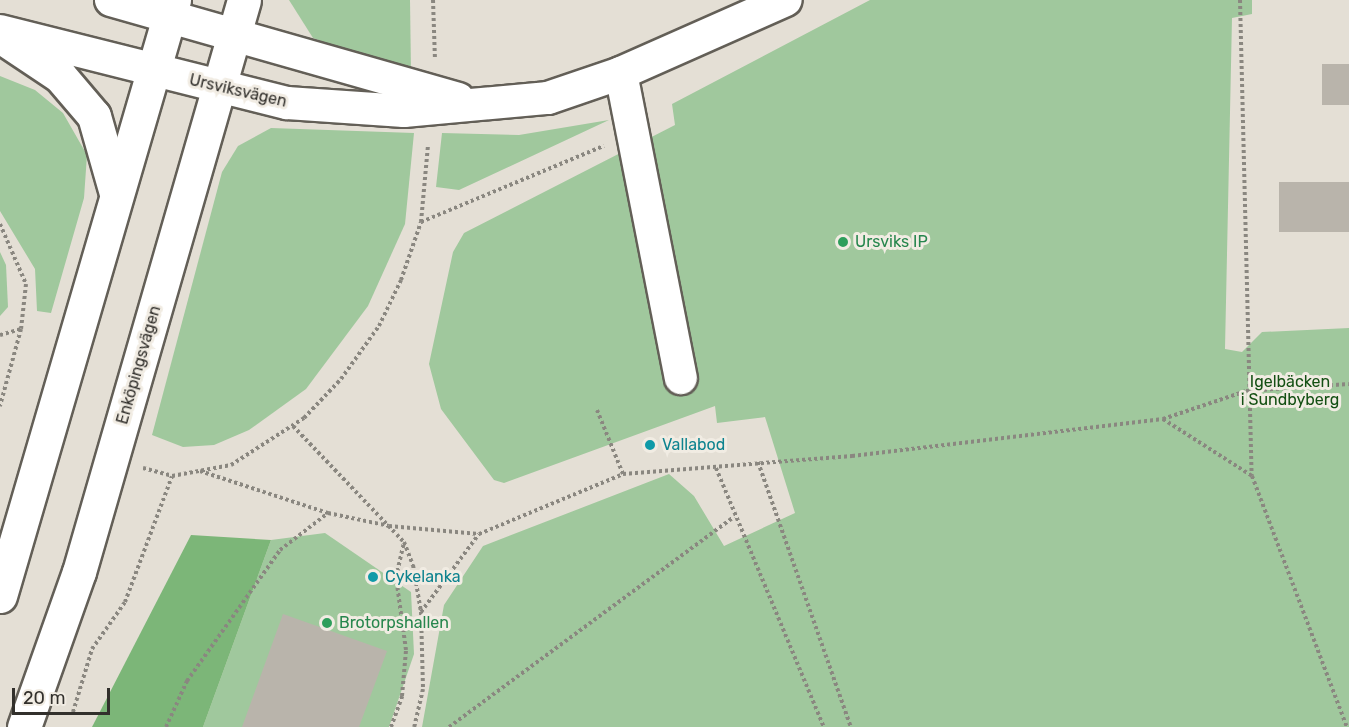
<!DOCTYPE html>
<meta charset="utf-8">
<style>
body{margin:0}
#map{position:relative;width:1349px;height:727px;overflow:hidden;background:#e4dfd5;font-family:Rubik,sans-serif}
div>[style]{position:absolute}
.green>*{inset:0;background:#a0c89d}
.forest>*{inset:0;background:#7cb678}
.building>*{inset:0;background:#b9b4ab;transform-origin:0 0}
.path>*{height:4px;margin-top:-2px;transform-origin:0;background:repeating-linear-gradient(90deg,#8a8780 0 3px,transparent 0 6px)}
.roads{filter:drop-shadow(2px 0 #635f57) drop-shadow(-2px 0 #635f57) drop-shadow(0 2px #635f57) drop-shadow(0 -2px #635f57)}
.minor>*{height:32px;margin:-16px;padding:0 16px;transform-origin:16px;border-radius:16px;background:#fff}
.major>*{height:33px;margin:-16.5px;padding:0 16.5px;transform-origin:16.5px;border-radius:16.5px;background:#fff}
.dots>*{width:16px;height:16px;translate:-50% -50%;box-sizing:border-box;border:3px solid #f1ece3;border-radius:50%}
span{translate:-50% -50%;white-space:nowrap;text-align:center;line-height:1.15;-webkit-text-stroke:6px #f1ece3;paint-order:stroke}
.street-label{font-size:16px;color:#32302c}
.leisure-label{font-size:16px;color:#27864d}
.left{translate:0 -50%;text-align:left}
.park-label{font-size:16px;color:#145014}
.culture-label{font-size:16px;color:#0d838f}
.scale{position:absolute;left:12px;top:688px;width:98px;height:27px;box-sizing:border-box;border:3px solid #32302c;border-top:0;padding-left:8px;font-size:18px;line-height:21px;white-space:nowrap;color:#32302c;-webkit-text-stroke:4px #f1ece3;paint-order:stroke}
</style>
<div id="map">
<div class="green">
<i style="clip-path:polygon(289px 0,410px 0,411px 73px,313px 38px)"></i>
<i style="clip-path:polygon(870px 0,1252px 0,1252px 14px,1232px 18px,1225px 349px,1242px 352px,1262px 332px,1349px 328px,1349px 727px,422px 727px,444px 605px,483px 546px,669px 474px,694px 496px,724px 546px,795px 513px,765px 417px,717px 423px,715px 406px,504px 483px,494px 480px,441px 409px,429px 364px,453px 252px,464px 233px,675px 125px,672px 104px)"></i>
<i style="clip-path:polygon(0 76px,35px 90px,63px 113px,87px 155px,84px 198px,51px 313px,37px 311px,35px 269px,0 211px)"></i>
<i style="clip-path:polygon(609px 120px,459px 190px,436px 187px,442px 133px,519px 135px)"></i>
<i style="clip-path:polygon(271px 128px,414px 133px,405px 224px,368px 306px,306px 389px,249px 430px,214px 445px,183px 447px,152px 435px,222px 172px,238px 146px)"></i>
<i style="clip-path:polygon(0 252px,6px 265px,8px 307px,0 316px)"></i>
<i style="clip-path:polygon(325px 533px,411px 592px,414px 654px,389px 727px,203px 727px,271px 540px)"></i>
</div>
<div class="forest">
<i style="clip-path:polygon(191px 535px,271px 540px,203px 727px,92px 727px)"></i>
</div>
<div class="building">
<i style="left:1322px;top:64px;width:27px;height:41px"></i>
<i style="left:1279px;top:182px;width:70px;height:50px"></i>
<i style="clip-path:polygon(283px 614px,387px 651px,359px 727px,242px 727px)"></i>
</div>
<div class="path">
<i style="left:433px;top:0;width:60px;rotate:88.1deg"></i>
<i style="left:1240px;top:0;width:476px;rotate:88.6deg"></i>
<i style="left:421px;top:222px;width:198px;rotate:-22.6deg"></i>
<i style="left:0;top:224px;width:65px;rotate:66.6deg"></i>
<i style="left:26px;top:284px;width:45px;rotate:96.3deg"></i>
<i style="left:21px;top:329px;width:80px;rotate:105.3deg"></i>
<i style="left:0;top:335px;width:22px;rotate:-16deg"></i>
<i style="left:597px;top:410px;width:69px;rotate:67.9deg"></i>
<i style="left:1163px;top:419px;width:88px;rotate:-18.6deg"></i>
<i style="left:1246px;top:391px;width:103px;rotate:-3.9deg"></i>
<i style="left:293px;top:426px;width:161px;rotate:46.3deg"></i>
<i style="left:404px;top:542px;width:25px;rotate:69deg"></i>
<i style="left:413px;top:565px;width:48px;rotate:80.3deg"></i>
<i style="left:421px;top:612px;width:77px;rotate:88.5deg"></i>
<i style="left:423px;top:689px;width:39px;rotate:103deg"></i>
<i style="left:758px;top:462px;width:281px;rotate:70.7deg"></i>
<i style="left:143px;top:468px;width:30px;rotate:15deg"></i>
<i style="left:172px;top:476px;width:60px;rotate:-10.6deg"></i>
<i style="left:231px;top:465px;width:87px;rotate:-32.8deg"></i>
<i style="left:304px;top:418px;width:54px;rotate:-46.5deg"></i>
<i style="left:341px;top:379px;width:65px;rotate:-54.4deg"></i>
<i style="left:379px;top:326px;width:51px;rotate:-64.4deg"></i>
<i style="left:401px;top:280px;width:61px;rotate:-71deg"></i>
<i style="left:421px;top:222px;width:77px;rotate:-84.8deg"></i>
<i style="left:716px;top:468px;width:281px;rotate:67.4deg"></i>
<i style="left:200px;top:471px;width:135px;rotate:18.2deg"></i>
<i style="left:328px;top:513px;width:62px;rotate:12deg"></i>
<i style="left:389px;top:526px;width:90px;rotate:5.1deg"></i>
<i style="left:479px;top:534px;width:156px;rotate:-22.6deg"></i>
<i style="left:623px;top:474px;width:230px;rotate:-4.5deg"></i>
<i style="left:852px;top:456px;width:313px;rotate:-6.8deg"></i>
<i style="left:1163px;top:419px;width:106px;rotate:32.6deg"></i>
<i style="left:1252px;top:476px;width:268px;rotate:69.3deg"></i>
<i style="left:421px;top:612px;width:97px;rotate:-53.4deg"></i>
<i style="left:73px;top:712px;width:66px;rotate:-73.2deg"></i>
<i style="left:92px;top:649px;width:57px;rotate:-54.9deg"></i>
<i style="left:125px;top:602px;width:134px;rotate:-69.5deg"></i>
<i style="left:166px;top:727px;width:51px;rotate:-65.5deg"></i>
<i style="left:187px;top:681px;width:161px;rotate:-54.6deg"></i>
<i style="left:280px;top:550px;width:61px;rotate:-37.6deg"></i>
<i style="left:391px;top:727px;width:33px;rotate:-70deg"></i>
<i style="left:402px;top:696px;width:46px;rotate:-85deg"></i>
<i style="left:406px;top:650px;width:74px;rotate:-97.8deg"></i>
<i style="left:396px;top:577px;width:36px;rotate:-77deg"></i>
<i style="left:449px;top:727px;width:354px;rotate:-36.4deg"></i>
</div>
<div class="roads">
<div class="minor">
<i style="left:111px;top:0;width:361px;rotate:15.9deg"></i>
<i style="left:0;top:31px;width:296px;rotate:14.1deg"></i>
<i style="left:287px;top:103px;width:117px;rotate:3.9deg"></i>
<i style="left:404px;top:111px;width:145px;rotate:-5.2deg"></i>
<i style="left:548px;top:98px;width:77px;rotate:-18.9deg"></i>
<i style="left:621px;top:73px;width:180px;rotate:-23.9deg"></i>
<i style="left:621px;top:73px;width:311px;rotate:78.9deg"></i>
</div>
<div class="major">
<i style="left:0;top:36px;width:72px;rotate:33.7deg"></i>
<i style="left:60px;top:76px;width:52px;rotate:49.6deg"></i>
<i style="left:94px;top:116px;width:80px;rotate:74.1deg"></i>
<i style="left:0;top:596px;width:621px;rotate:-73.73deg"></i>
<i style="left:24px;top:727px;width:164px;rotate:-70.5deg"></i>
<i style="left:79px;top:572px;width:595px;rotate:-73.91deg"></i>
</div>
</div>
<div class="dots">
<i style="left:843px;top:242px;background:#2e9e5b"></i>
<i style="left:650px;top:445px;background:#0f9aa8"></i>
<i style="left:373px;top:577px;background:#0f9aa8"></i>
<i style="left:327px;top:623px;background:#2e9e5b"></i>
</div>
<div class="street-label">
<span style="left:238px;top:91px;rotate:13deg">Ursviksvägen</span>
<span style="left:139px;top:365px;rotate:-74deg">Enköpingsvägen</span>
</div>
<div class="leisure-label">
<span class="left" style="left:855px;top:242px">Ursviks IP</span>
<span class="left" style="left:339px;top:623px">Brotorpshallen</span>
</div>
<div class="park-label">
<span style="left:1290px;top:391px">Igelbäcken<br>i Sundbyberg</span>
</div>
<div class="culture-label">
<span class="left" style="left:662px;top:445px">Vallabod</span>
<span class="left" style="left:385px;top:577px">Cykelanka</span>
</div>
<div class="scale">20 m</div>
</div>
